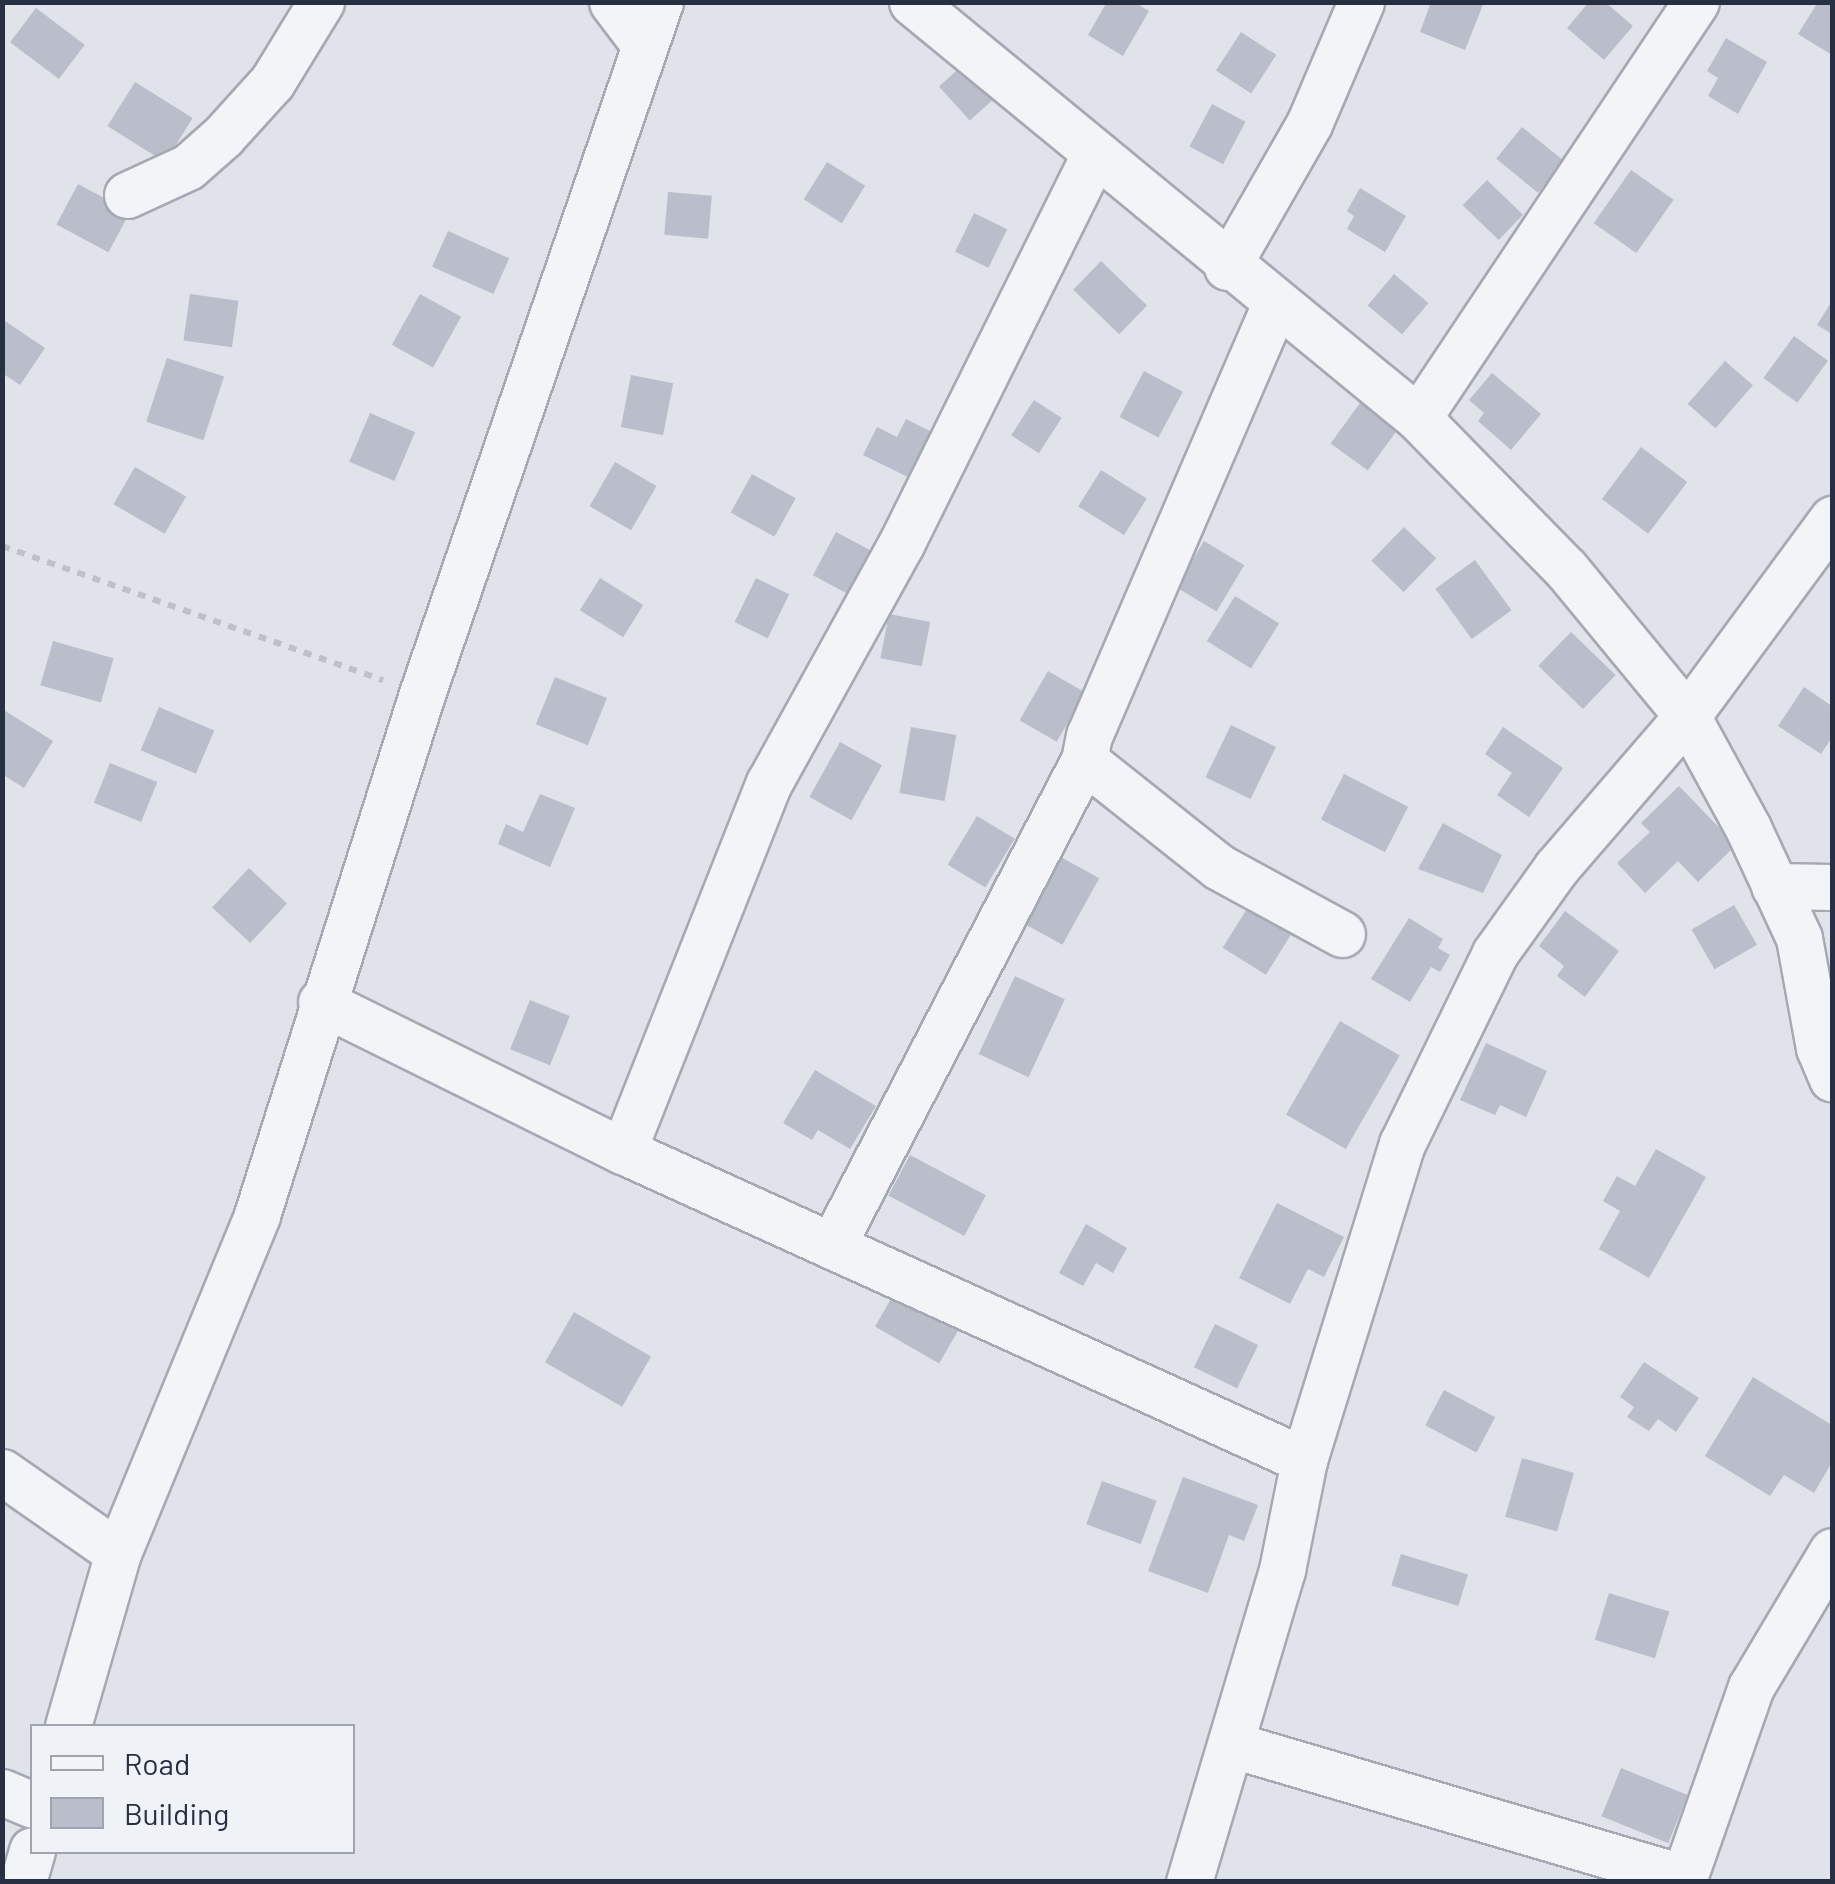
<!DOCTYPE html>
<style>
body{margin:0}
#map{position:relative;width:1835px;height:1884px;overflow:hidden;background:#e0e3ea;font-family:Barlow,sans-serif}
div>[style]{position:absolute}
.building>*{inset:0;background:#b9beca;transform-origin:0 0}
.path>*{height:6px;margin-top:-3px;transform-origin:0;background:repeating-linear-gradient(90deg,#bec1c9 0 8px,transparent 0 16px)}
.roads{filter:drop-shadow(2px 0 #a5a9b4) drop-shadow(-2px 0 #a5a9b4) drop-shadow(0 2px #a5a9b4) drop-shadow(0 -2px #a5a9b4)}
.minor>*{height:45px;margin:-22.5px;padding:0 22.5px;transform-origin:22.5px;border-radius:22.5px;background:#f3f4f8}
span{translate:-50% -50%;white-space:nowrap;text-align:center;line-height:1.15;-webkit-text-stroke:10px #eff2f7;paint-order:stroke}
.frame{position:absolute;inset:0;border:5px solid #272f42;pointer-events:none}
.legend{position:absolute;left:30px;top:1724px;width:325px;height:130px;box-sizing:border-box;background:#eff2f7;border:2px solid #9fa4af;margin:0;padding:12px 18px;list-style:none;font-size:30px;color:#272f42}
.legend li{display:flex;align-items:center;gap:20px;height:50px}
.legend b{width:50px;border:2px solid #9fa4af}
</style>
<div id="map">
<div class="building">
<i style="clip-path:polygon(1107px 2px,1134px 2px,1149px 11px,1123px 56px,1088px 35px)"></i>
<i style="clip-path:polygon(1431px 2px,1484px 2px,1465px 50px,1420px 32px)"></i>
<i style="clip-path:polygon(1589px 2px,1605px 2px,1633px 26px,1604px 60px,1567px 28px)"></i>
<i style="clip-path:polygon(1818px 2px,1832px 2px,1832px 55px,1798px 34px)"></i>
<i style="left:36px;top:8px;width:61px;height:43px;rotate:37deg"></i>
<i style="left:1241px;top:32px;width:42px;height:46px;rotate:33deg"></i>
<i style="clip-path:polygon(1726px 38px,1767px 62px,1738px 114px,1708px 96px,1718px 78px,1707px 71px)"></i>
<i style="left:965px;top:63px;width:46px;height:35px;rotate:48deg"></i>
<i style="left:135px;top:82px;width:68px;height:52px;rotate:32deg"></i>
<i style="left:1212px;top:104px;width:38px;height:48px;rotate:28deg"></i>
<i style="left:1522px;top:127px;width:54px;height:41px;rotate:39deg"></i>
<i style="left:827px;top:162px;width:45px;height:44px;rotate:32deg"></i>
<i style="left:1631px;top:170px;width:52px;height:65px;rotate:35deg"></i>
<i style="left:1487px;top:180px;width:50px;height:35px;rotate:44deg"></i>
<i style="left:78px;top:184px;width:59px;height:46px;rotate:28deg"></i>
<i style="clip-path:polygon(1360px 188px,1406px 216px,1385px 252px,1347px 229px,1354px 216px,1347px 211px)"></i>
<i style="left:668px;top:192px;width:44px;height:43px;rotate:5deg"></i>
<i style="left:974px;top:213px;width:37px;height:43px;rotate:26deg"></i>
<i style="left:448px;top:231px;width:67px;height:39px;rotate:24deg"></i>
<i style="left:1101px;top:261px;width:64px;height:40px;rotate:44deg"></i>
<i style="left:1394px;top:274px;width:45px;height:41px;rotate:40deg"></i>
<i style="left:190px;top:294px;width:49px;height:47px;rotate:8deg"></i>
<i style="left:420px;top:294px;width:47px;height:58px;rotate:29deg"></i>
<i style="clip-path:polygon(1832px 301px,1832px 334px,1817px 325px)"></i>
<i style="clip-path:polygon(2px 319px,45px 348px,20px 385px,2px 373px)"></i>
<i style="left:1794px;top:336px;width:42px;height:52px;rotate:36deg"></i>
<i style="left:167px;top:358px;width:60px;height:67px;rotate:18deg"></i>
<i style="left:1725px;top:361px;width:37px;height:57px;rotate:41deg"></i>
<i style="left:1144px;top:371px;width:44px;height:52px;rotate:28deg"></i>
<i style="clip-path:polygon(1492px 373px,1541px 414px,1511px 450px,1478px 421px,1484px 413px,1469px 400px)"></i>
<i style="left:631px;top:375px;width:43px;height:53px;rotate:11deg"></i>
<i style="left:1034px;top:400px;width:33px;height:42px;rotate:33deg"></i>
<i style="left:1360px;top:403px;width:46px;height:50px;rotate:36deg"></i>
<i style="left:370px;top:413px;width:49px;height:53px;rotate:23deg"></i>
<i style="clip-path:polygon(906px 419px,936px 434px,914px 480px,863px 455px,877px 427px,897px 437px)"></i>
<i style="left:1641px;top:447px;width:58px;height:65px;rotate:37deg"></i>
<i style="left:615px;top:462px;width:48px;height:51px;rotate:30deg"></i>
<i style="left:135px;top:467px;width:59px;height:43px;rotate:30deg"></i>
<i style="left:1101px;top:470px;width:54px;height:43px;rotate:32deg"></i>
<i style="left:752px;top:474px;width:50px;height:44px;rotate:29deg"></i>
<i style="left:1404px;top:527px;width:45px;height:47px;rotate:44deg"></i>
<i style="left:836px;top:532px;width:42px;height:49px;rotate:28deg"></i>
<i style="left:1204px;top:541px;width:47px;height:54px;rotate:31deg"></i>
<i style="left:1475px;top:560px;width:62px;height:49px;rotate:54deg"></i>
<i style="left:600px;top:578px;width:51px;height:38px;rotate:32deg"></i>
<i style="left:756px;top:578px;width:37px;height:49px;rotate:26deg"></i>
<i style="left:1235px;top:596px;width:52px;height:53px;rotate:32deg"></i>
<i style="left:889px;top:614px;width:42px;height:45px;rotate:11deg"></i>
<i style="left:1571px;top:632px;width:62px;height:47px;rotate:44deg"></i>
<i style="left:53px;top:641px;width:63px;height:46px;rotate:16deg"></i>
<i style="left:1048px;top:671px;width:43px;height:57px;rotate:30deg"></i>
<i style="left:555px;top:677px;width:56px;height:51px;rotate:22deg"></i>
<i style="clip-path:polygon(1804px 687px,1832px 706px,1832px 737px,1821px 754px,1778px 726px)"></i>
<i style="left:159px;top:707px;width:60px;height:47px;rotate:23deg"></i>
<i style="clip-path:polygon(2px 709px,53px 741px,24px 788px,5px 776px,2px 780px)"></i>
<i style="left:1231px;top:725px;width:50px;height:58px;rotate:26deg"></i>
<i style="left:911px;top:727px;width:46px;height:67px;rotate:10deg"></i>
<i style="clip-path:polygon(1503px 727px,1563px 768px,1529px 817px,1497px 795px,1512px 773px,1485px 754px)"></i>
<i style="left:840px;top:742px;width:48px;height:63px;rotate:29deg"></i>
<i style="left:110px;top:763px;width:51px;height:43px;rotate:22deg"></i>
<i style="left:1344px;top:774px;width:72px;height:51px;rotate:27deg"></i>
<i style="clip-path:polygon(1679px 786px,1736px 845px,1698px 882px,1678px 861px,1645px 893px,1617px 863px,1650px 832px,1641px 823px)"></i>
<i style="clip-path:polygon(540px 794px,575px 808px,550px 867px,498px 844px,506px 824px,523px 832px)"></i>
<i style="left:977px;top:816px;width:44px;height:57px;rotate:31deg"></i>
<i style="clip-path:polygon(1443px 823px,1502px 855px,1483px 893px,1418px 869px)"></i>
<i style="left:1059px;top:856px;width:46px;height:76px;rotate:29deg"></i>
<i style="left:249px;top:868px;width:52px;height:54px;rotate:43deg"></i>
<i style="left:1255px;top:896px;width:51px;height:61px;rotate:32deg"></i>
<i style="left:1734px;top:905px;width:46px;height:49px;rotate:60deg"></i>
<i style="clip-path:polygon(1565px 911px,1619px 951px,1585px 997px,1557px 976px,1564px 966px,1539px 946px)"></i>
<i style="clip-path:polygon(1409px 918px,1443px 939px,1438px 948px,1450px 955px,1440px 972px,1431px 967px,1410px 1002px,1371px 979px)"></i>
<i style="left:1015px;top:976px;width:55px;height:86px;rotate:25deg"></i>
<i style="left:530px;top:1000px;width:43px;height:53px;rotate:22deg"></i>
<i style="left:1340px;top:1021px;width:69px;height:108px;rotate:30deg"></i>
<i style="clip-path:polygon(1486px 1043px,1547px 1071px,1526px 1117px,1500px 1105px,1495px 1115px,1460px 1100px)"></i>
<i style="clip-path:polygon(815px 1070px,876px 1106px,850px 1149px,818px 1130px,812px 1140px,783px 1123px)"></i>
<i style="clip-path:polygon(1656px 1149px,1706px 1177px,1649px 1278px,1599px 1249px,1620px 1211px,1603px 1201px,1617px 1176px,1635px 1186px)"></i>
<i style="left:910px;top:1155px;width:86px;height:46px;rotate:28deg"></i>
<i style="clip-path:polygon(1277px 1203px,1344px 1237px,1324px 1277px,1308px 1269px,1290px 1304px,1239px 1278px)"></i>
<i style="clip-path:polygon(1086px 1224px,1127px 1248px,1113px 1273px,1096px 1263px,1083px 1286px,1059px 1273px)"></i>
<i style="left:899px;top:1285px;width:74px;height:48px;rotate:30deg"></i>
<i style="left:574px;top:1312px;width:89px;height:58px;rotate:30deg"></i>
<i style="left:1215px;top:1324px;width:48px;height:48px;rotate:26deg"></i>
<i style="clip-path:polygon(1644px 1362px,1699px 1398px,1676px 1432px,1658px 1419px,1649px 1431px,1627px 1417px,1634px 1407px,1620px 1397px)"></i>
<i style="clip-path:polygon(1753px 1377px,1832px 1425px,1832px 1462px,1814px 1493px,1784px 1475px,1770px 1496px,1705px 1456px)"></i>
<i style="left:1444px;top:1390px;width:58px;height:40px;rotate:28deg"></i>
<i style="left:1522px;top:1458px;width:54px;height:61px;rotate:16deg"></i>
<i style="clip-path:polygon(1183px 1477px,1258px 1505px,1244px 1541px,1229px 1535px,1208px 1593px,1148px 1571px)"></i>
<i style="left:1102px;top:1481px;width:58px;height:46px;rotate:20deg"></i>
<i style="left:1401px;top:1554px;width:70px;height:33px;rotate:17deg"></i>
<i style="left:1609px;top:1593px;width:63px;height:49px;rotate:17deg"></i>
<i style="left:1621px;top:1768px;width:72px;height:52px;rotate:22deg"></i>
</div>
<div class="path">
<i style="left:2px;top:546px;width:404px;rotate:19.4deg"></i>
</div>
<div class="roads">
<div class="minor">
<i style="left:612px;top:2px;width:51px;rotate:52.9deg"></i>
<i style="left:912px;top:2px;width:655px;rotate:39.42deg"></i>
<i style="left:1418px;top:418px;width:211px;rotate:45.6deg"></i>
<i style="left:1566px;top:569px;width:190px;rotate:50.5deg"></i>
<i style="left:1687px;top:716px;width:128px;rotate:61.4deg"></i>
<i style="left:1748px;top:828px;width:121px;rotate:65.1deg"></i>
<i style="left:1799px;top:938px;width:112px;rotate:79.7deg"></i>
<i style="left:1819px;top:1048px;width:33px;rotate:67deg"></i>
<i style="left:127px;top:195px;width:67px;rotate:-24.7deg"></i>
<i style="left:188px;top:167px;width:47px;rotate:-41.5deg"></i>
<i style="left:223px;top:136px;width:73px;rotate:-47.8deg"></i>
<i style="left:272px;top:82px;width:94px;rotate:-58.5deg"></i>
<i style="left:1227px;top:267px;width:165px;rotate:-60.2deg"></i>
<i style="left:1309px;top:124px;width:133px;rotate:-66.9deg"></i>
<i style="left:1275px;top:304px;width:469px;rotate:113.3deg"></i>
<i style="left:1089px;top:735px;width:25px;rotate:101deg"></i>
<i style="left:1084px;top:760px;width:172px;rotate:38.4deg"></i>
<i style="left:1219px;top:867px;width:140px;rotate:28.6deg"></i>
<i style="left:1418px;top:418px;width:500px;rotate:-56.25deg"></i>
<i style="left:1774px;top:886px;width:58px;rotate:1deg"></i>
<i style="left:321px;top:1002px;width:337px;rotate:26.3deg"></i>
<i style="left:623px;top:1151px;width:748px;rotate:24.41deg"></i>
<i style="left:623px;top:1151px;width:396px;rotate:-68.4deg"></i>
<i style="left:769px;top:783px;width:273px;rotate:-61.1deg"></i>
<i style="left:901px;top:544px;width:434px;rotate:-63.6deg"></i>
<i style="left:832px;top:1246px;width:547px;rotate:-62.59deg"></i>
<i style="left:2px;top:1472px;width:141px;rotate:34.9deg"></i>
<i style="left:68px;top:1726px;width:180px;rotate:-73.9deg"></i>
<i style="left:118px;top:1553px;width:365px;rotate:-67.6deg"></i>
<i style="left:257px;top:1215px;width:547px;rotate:-72.43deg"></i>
<i style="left:422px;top:694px;width:732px;rotate:-71.02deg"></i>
<i style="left:1233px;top:1745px;width:470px;rotate:16.4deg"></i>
<i style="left:1684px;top:1878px;width:202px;rotate:-70.7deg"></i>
<i style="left:1751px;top:1687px;width:158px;rotate:-59.2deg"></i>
<i style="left:2px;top:1792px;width:33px;rotate:23deg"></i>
<i style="left:23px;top:1882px;width:33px;rotate:-74deg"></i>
<i style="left:1189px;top:1882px;width:326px;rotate:-73.4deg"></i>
<i style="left:1282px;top:1570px;width:112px;rotate:-78.7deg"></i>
<i style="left:1304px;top:1460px;width:331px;rotate:-72.8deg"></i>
<i style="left:1402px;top:1144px;width:212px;rotate:-64deg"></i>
<i style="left:1495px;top:953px;width:105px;rotate:-54.3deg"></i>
<i style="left:1556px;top:868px;width:201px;rotate:-49.2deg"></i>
<i style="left:1687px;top:716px;width:245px;rotate:-53.6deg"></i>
</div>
</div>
<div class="frame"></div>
<ul class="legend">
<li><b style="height:12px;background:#f3f4f8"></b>Road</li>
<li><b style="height:28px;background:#b9beca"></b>Building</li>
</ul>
</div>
